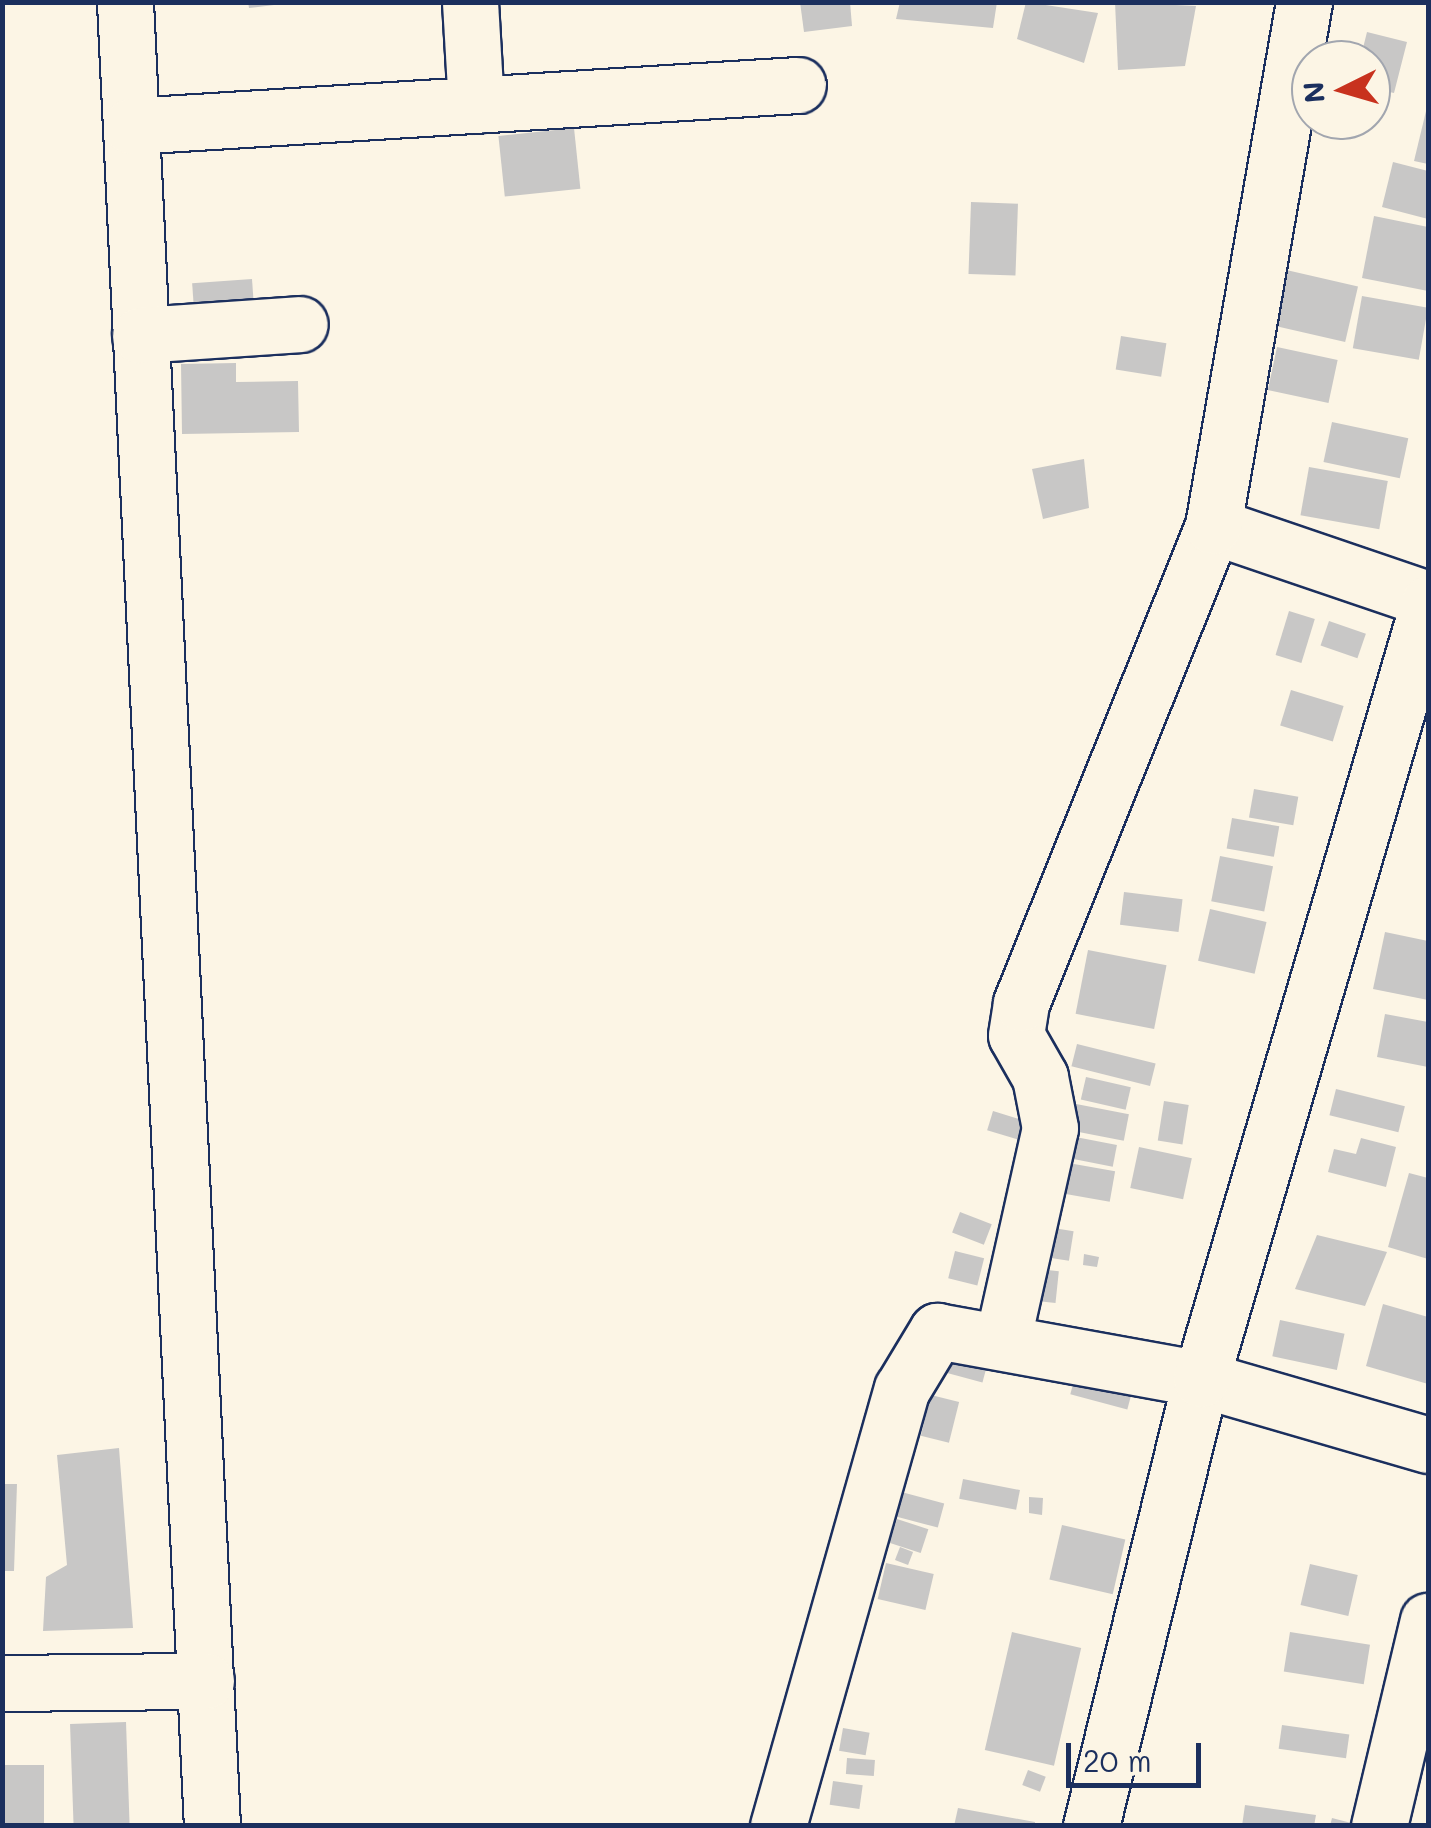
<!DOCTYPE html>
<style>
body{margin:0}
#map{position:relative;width:1431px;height:1828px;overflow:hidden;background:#fcf5e5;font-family:Mali,sans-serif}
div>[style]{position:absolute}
.building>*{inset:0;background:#c8c7c6;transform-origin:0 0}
.roads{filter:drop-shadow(2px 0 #1b2f5e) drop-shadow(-2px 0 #1b2f5e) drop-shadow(0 2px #1b2f5e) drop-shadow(0 -2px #1b2f5e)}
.minor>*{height:55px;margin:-27.5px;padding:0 27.5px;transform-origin:27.5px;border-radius:27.5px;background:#fcf5e5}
span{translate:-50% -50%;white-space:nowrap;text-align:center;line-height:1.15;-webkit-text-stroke:8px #fcf5e5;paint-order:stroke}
.frame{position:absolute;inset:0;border:5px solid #1b2f5e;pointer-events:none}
.north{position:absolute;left:1291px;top:40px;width:100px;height:100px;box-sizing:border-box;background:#fcf5e5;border:2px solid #a2a6af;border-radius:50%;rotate:265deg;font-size:28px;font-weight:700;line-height:40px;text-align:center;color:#1b2f5e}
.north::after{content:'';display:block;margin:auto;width:35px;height:45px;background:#c8321e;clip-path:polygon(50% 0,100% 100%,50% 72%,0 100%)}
.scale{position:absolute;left:1066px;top:1743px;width:135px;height:45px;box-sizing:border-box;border:5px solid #1b2f5e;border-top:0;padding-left:12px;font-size:30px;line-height:35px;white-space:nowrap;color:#1b2f5e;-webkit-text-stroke:8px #fcf5e5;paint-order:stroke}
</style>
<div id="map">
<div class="building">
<i style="clip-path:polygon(248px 2px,273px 2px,274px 5px,249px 8px)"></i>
<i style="clip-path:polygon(800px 2px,850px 2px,852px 26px,804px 32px)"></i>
<i style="clip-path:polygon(900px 2px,997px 2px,993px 28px,896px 19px)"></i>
<i style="clip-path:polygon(1026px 2px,1098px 13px,1084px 63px,1017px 39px)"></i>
<i style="clip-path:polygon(1115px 2px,1196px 6px,1185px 66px,1118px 70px)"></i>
<i style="clip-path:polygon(1367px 32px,1407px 42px,1394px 93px,1371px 88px,1371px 60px,1360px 60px)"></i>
<i style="clip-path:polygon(1427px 107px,1428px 107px,1428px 164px,1414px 161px)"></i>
<i style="left:574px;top:128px;width:61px;height:76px;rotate:84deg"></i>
<i style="clip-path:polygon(1393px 162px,1428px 171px,1428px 219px,1382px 207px)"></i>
<i style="left:971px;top:202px;width:47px;height:72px;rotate:2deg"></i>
<i style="clip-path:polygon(1374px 216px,1428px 227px,1428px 291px,1362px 278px)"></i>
<i style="left:1282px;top:269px;width:78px;height:57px;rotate:13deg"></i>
<i style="left:252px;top:279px;width:27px;height:60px;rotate:86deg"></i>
<i style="left:1362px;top:296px;width:67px;height:53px;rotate:10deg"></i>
<i style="left:1121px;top:336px;width:46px;height:34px;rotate:9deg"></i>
<i style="left:1277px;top:347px;width:62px;height:44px;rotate:12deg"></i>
<i style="clip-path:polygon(236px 363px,236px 382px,298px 381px,299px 432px,182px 434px,181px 364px)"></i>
<i style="left:1332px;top:422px;width:78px;height:41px;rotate:12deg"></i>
<i style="clip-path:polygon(1084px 459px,1089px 508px,1043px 519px,1032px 469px)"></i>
<i style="left:1309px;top:467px;width:80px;height:49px;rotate:10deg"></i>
<i style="left:1289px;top:611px;width:27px;height:46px;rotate:17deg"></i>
<i style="left:1329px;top:621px;width:39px;height:26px;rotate:19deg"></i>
<i style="left:1291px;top:690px;width:55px;height:37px;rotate:17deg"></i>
<i style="left:1254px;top:789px;width:45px;height:29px;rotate:10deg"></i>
<i style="left:1232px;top:818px;width:48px;height:31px;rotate:10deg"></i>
<i style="left:1220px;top:856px;width:54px;height:46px;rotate:11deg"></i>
<i style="left:1124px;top:892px;width:59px;height:33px;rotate:7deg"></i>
<i style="left:1210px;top:909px;width:58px;height:53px;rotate:13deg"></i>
<i style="clip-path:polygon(1385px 932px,1428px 941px,1428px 1000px,1373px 989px)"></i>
<i style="left:1088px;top:950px;width:80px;height:65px;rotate:11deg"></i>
<i style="clip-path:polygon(1385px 1014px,1428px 1022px,1428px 1067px,1377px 1057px)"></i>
<i style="left:1077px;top:1044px;width:81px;height:23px;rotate:14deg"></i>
<i style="left:1086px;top:1077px;width:46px;height:23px;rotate:13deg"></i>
<i style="left:1336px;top:1089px;width:71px;height:27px;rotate:14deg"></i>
<i style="left:1164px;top:1101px;width:25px;height:40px;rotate:9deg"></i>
<i style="left:1071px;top:1103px;width:59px;height:27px;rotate:11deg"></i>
<i style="left:993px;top:1111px;width:34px;height:20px;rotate:17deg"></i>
<i style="left:1060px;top:1134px;width:58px;height:22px;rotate:11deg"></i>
<i style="clip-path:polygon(1361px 1138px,1396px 1147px,1386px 1187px,1328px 1172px,1334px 1149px,1356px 1154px)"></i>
<i style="left:1139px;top:1147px;width:54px;height:42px;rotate:12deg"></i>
<i style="left:1057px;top:1161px;width:59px;height:31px;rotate:10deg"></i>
<i style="clip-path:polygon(1409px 1173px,1428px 1178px,1428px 1259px,1388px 1247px)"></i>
<i style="left:960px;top:1212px;width:34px;height:22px;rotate:21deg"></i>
<i style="left:1041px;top:1226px;width:33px;height:30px;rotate:9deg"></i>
<i style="clip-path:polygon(1317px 1235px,1387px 1252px,1365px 1306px,1295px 1289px)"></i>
<i style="left:955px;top:1251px;width:30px;height:28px;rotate:14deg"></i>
<i style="clip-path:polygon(1084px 1254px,1099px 1257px,1097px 1267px,1083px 1265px)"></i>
<i style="left:1029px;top:1268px;width:30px;height:32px;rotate:6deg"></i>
<i style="clip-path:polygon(1383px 1304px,1428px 1317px,1428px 1384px,1366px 1366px)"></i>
<i style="left:1280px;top:1320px;width:66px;height:37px;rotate:12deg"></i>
<i style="left:943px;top:1348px;width:47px;height:23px;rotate:15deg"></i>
<i style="left:1076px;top:1373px;width:59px;height:22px;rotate:15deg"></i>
<i style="left:931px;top:1395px;width:29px;height:42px;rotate:14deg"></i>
<i style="clip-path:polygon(119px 1448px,133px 1628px,43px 1631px,46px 1577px,67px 1565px,57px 1455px)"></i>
<i style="left:963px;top:1479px;width:58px;height:20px;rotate:11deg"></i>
<i style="clip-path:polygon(2px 1484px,17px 1484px,14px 1571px,2px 1571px)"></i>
<i style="left:894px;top:1490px;width:52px;height:25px;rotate:15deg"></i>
<i style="clip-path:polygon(1029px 1497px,1043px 1498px,1042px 1515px,1029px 1513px)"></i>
<i style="left:897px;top:1519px;width:33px;height:25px;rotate:18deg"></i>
<i style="left:1062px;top:1525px;width:65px;height:56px;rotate:13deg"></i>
<i style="left:900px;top:1547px;width:14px;height:14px;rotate:21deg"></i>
<i style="left:886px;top:1563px;width:49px;height:37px;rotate:13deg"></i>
<i style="left:1310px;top:1564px;width:49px;height:42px;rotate:13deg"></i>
<i style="left:1012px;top:1632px;width:71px;height:121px;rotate:13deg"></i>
<i style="left:1290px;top:1632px;width:81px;height:40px;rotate:9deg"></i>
<i style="left:126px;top:1722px;width:104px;height:56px;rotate:88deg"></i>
<i style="left:1282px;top:1725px;width:68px;height:24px;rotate:8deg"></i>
<i style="left:843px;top:1728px;width:27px;height:23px;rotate:10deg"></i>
<i style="left:847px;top:1758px;width:28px;height:16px;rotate:4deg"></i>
<i style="left:2px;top:1765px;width:42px;height:61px"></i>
<i style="left:1028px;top:1770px;width:19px;height:16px;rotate:21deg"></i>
<i style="left:833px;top:1781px;width:30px;height:24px;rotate:8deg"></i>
<i style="clip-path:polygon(1245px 1805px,1316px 1815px,1314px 1826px,1242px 1826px)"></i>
<i style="clip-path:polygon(958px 1808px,1035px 1822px,1035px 1826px,954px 1826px)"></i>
<i style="clip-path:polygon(1332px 1818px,1355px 1824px,1355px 1826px,1330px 1826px)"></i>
</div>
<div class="roads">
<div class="minor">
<i style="left:125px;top:2px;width:1826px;rotate:87.27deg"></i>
<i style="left:470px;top:2px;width:103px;rotate:86.7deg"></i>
<i style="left:131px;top:126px;width:668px;rotate:-3.52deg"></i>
<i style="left:140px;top:335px;width:160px;rotate:-3.9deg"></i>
<i style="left:1213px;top:526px;width:227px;rotate:18.8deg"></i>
<i style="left:1003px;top:1338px;width:215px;rotate:-77.4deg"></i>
<i style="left:1050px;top:1128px;width:52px;rotate:-101.1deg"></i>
<i style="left:1040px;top:1077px;width:48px;rotate:-119.7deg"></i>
<i style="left:1016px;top:1035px;width:32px;rotate:-81deg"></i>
<i style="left:1021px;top:1003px;width:514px;rotate:-68.07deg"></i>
<i style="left:1213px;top:526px;width:532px;rotate:-80.15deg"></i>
<i style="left:2px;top:1683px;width:204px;rotate:-0.6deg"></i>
<i style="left:778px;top:1826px;width:454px;rotate:-74.2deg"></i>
<i style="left:902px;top:1389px;width:68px;rotate:-58.9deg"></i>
<i style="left:937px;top:1331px;width:268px;rotate:10.3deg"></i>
<i style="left:1201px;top:1379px;width:236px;rotate:16.2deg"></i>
<i style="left:1091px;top:1826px;width:460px;rotate:-76.2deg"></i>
<i style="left:1201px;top:1379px;width:808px;rotate:-73.67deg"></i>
<i style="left:1379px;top:1826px;width:211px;rotate:-76.6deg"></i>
</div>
</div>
<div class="frame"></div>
<div class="north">N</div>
<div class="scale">20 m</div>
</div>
